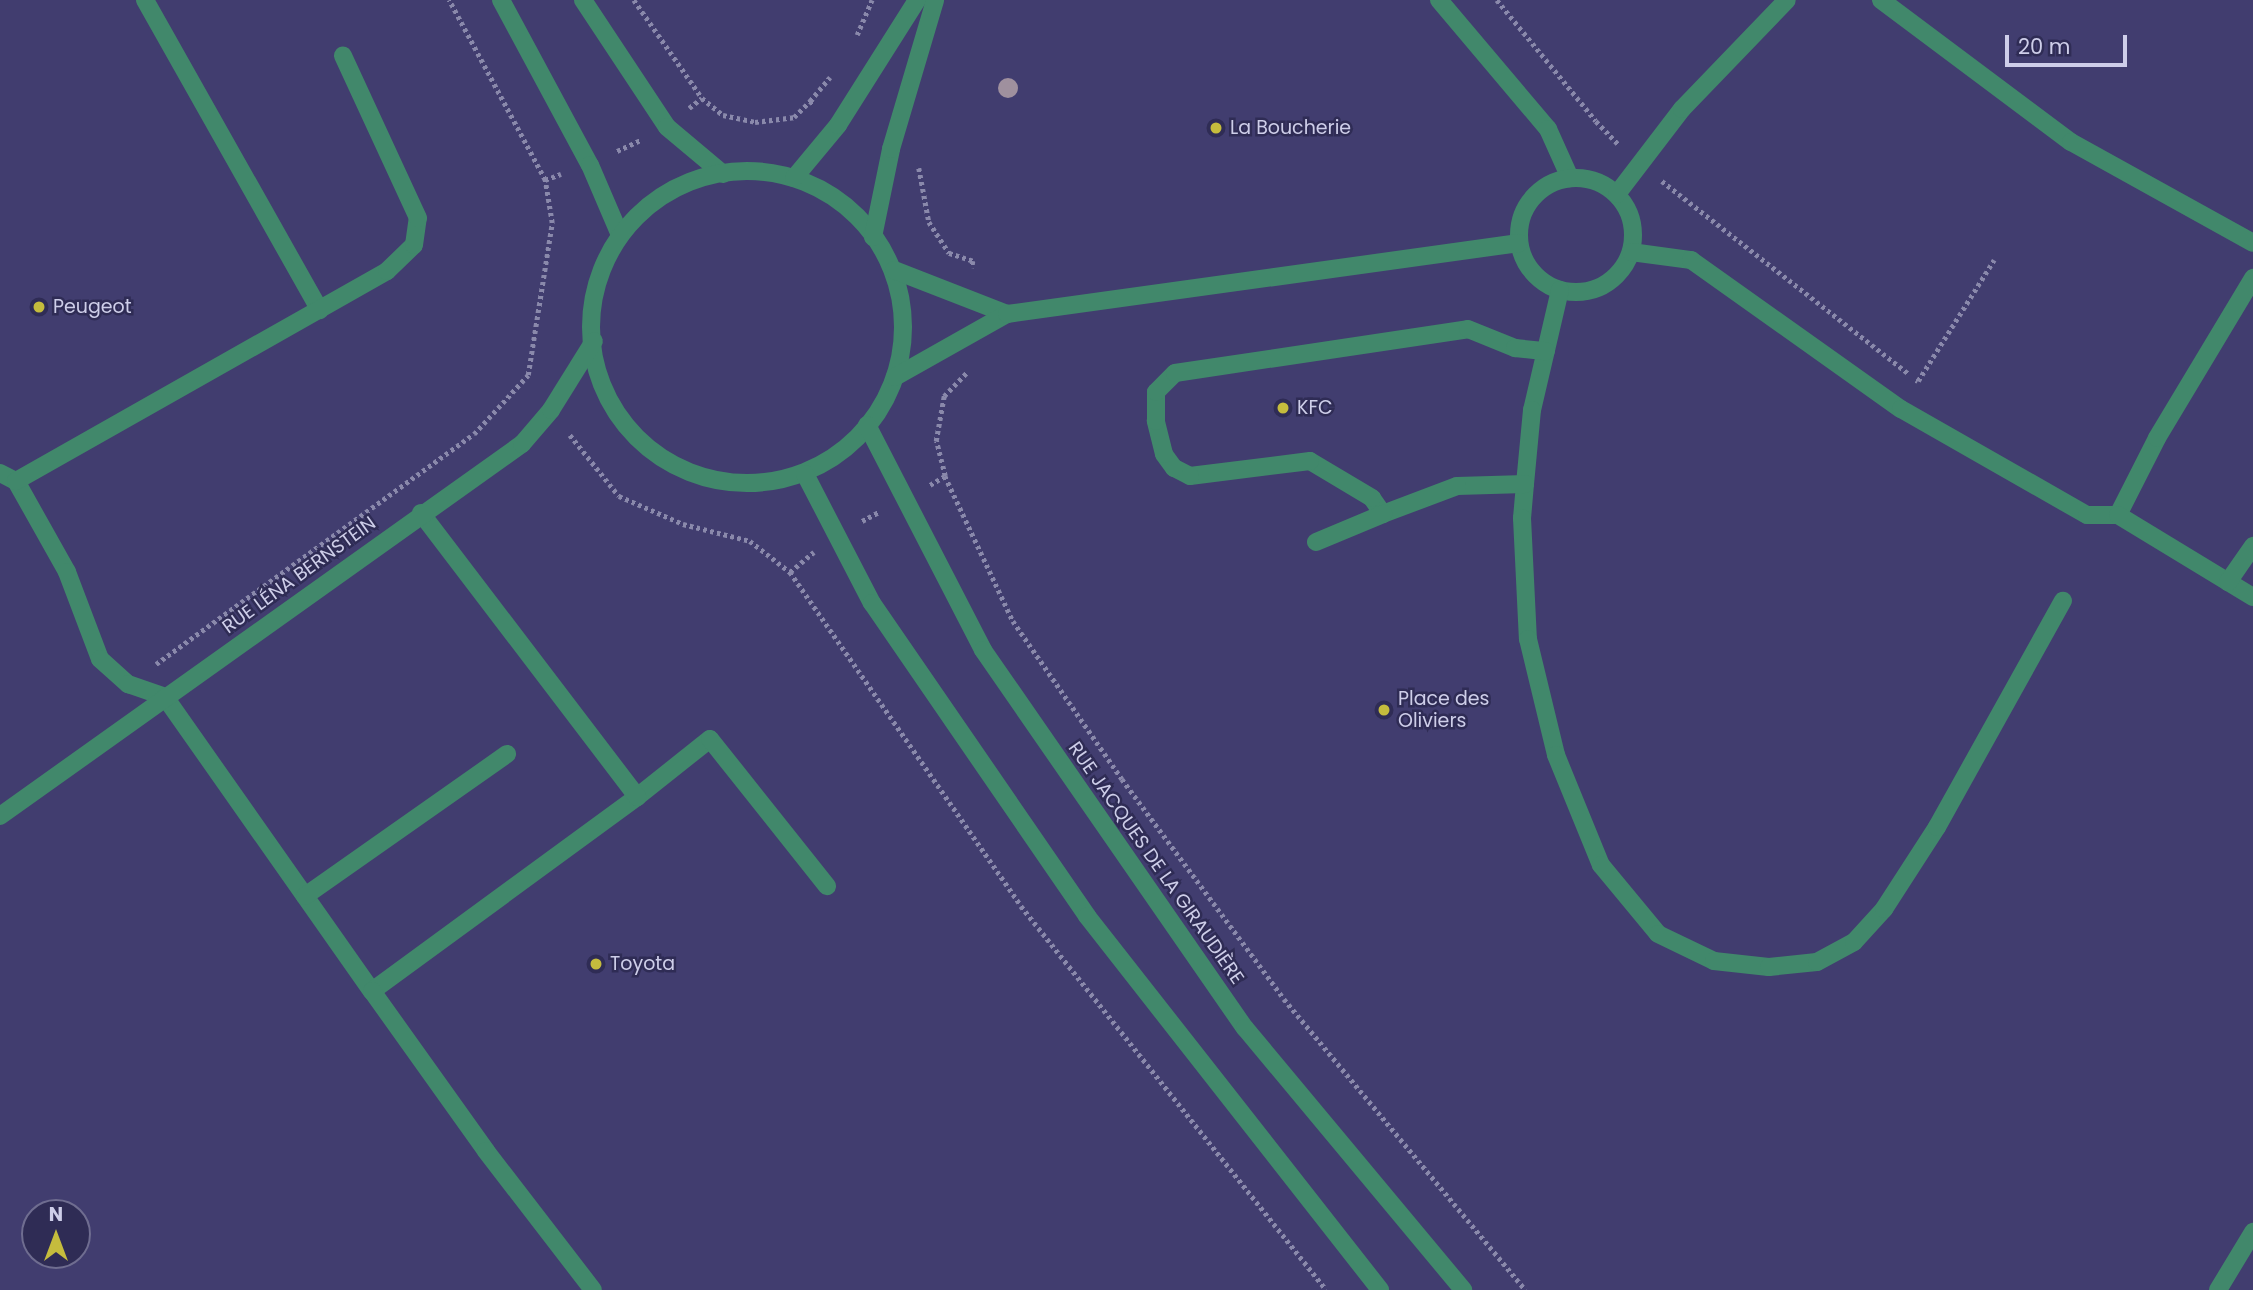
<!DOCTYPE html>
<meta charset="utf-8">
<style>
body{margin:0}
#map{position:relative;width:2253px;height:1290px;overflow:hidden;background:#393661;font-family:Poppins,sans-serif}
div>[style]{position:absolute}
.built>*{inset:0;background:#413d6f}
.path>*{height:4.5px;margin-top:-2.25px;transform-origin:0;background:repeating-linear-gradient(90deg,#8a89ab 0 3.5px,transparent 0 7px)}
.minor>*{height:18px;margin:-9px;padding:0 9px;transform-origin:9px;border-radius:9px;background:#41886b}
.minor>.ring{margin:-9px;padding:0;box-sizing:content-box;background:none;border:18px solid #41886b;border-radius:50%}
.trees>*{width:20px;height:20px;margin:-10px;border-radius:50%;background:#9f909e}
.dots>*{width:19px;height:19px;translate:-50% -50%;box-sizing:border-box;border:4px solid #2f2c55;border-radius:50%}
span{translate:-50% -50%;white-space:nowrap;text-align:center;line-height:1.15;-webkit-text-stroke:5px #2f2c55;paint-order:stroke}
.poi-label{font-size:19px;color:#cecee9}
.left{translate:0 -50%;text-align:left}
.street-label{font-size:19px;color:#cecee9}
.north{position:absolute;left:21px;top:1199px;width:70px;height:70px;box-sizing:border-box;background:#2f2c55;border:2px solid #6f6d90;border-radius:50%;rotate:0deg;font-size:19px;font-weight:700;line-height:28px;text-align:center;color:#cecee9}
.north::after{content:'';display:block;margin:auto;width:24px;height:32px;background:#c5bc3d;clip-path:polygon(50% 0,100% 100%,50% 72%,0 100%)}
.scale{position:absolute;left:2005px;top:35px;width:122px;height:32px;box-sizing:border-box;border:4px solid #cecee9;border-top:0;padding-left:9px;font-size:21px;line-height:24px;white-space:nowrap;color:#cecee9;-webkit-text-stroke:5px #2f2c55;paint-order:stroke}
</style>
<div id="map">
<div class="built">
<i style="clip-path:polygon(evenodd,0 0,2253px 0,2253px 1290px,0 1290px,0 0,35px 1213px,77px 1213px,77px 1255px,35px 1255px,35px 1213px)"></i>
</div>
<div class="path">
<i style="left:634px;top:0;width:119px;rotate:55.2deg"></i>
<i style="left:1497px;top:0;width:156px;rotate:50.7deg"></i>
<i style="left:1596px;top:121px;width:32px;rotate:46deg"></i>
<i style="left:857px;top:35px;width:38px;rotate:-67deg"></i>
<i style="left:810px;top:101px;width:31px;rotate:-50deg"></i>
<i style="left:689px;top:108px;width:16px;rotate:-38deg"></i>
<i style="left:702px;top:98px;width:27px;rotate:39deg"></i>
<i style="left:723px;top:115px;width:33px;rotate:12deg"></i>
<i style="left:755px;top:122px;width:39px;rotate:-7deg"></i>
<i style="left:794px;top:117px;width:23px;rotate:-45deg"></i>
<i style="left:810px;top:101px;width:6px;rotate:39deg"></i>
<i style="left:617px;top:151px;width:26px;rotate:-25deg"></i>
<i style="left:919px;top:168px;width:55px;rotate:79.5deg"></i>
<i style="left:929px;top:222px;width:37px;rotate:57deg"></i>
<i style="left:949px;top:253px;width:25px;rotate:18deg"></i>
<i style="left:973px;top:261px;width:7px;rotate:98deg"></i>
<i style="left:545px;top:180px;width:17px;rotate:-21deg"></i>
<i style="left:1662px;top:181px;width:313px;rotate:38deg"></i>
<i style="left:1916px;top:380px;width:2px;rotate:27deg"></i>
<i style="left:1918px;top:381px;width:143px;rotate:-57.9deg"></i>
<i style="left:570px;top:435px;width:78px;rotate:51.2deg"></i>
<i style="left:619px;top:496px;width:70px;rotate:23.6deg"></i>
<i style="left:683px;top:524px;width:69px;rotate:14.2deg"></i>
<i style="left:750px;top:541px;width:51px;rotate:37.8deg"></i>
<i style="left:790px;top:572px;width:406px;rotate:55.3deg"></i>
<i style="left:1021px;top:906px;width:490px;rotate:51.5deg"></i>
<i style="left:945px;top:476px;width:160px;rotate:64.9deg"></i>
<i style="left:1013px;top:621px;width:192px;rotate:55.4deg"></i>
<i style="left:1122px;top:779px;width:273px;rotate:53.6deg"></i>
<i style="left:1284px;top:999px;width:378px;rotate:50.3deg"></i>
<i style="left:930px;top:485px;width:17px;rotate:-31deg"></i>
<i style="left:945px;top:476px;width:36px;rotate:-104deg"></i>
<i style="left:936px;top:441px;width:46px;rotate:-79.9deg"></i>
<i style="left:944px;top:396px;width:32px;rotate:-46deg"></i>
<i style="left:862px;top:521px;width:19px;rotate:-28deg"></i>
<i style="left:790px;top:572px;width:31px;rotate:-40deg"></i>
<i style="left:156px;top:664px;width:392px;rotate:-35.9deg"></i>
<i style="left:474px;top:434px;width:80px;rotate:-47.5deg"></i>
<i style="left:528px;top:375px;width:154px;rotate:-81deg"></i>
<i style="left:552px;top:223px;width:44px;rotate:-99.2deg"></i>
<i style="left:545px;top:180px;width:204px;rotate:-118.1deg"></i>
</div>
<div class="minor">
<i style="left:145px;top:0;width:356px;rotate:60.6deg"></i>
<i style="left:501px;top:0;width:187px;rotate:61.7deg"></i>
<i style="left:590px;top:165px;width:76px;rotate:66.8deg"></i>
<i style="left:583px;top:0;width:152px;rotate:56.5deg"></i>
<i style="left:667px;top:127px;width:73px;rotate:40deg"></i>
<i style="left:1439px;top:0;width:169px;rotate:49.8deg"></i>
<i style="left:1548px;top:129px;width:54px;rotate:65.8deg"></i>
<i style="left:1881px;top:0;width:237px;rotate:36.8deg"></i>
<i style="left:2071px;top:142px;width:208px;rotate:29deg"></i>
<i class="ring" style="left:591px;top:171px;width:294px;height:294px"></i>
<i style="left:794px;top:178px;width:69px;rotate:-50.3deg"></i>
<i style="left:838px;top:125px;width:148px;rotate:-57.7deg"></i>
<i class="ring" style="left:1519px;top:178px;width:96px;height:96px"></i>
<i style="left:1617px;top:194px;width:107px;rotate:-52.6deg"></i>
<i style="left:1682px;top:109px;width:151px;rotate:-46.1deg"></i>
<i style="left:873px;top:237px;width:90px;rotate:-78.4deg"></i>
<i style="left:891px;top:149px;width:155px;rotate:-73.5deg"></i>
<i style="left:1631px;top:252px;width:61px;rotate:7.6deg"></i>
<i style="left:1691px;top:260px;width:257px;rotate:35.4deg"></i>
<i style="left:1901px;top:409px;width:214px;rotate:29.7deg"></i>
<i style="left:2087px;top:515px;width:31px"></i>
<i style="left:2118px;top:515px;width:86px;rotate:-63.1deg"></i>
<i style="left:2157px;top:438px;width:187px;rotate:-59deg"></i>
<i style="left:894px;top:270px;width:121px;rotate:21.3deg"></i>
<i style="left:1560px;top:290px;width:123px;rotate:103.1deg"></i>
<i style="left:1532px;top:410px;width:74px;rotate:95.4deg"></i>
<i style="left:1525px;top:484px;width:34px;rotate:95deg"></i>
<i style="left:1522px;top:518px;width:121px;rotate:87.2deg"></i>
<i style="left:1528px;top:639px;width:119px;rotate:76.4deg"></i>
<i style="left:1556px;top:755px;width:119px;rotate:67.8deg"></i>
<i style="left:1601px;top:865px;width:89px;rotate:50.4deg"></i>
<i style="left:1658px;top:934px;width:62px;rotate:25.7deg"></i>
<i style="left:1714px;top:961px;width:55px;rotate:6.2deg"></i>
<i style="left:1769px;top:967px;width:48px;rotate:-5.9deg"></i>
<i style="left:1817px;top:962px;width:42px;rotate:-28.4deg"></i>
<i style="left:1854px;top:942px;width:45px;rotate:-47.7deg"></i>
<i style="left:1884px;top:909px;width:98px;rotate:-57.1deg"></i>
<i style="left:1937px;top:827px;width:259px;rotate:-60.9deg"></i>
<i style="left:895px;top:377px;width:129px;rotate:-29.4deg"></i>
<i style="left:1007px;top:314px;width:517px;rotate:-7.89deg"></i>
<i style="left:867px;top:425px;width:253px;rotate:62.7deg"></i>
<i style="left:983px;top:650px;width:460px;rotate:55.3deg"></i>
<i style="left:1245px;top:1028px;width:341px;rotate:50.2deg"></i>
<i style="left:0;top:473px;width:18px;rotate:27deg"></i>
<i style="left:16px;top:481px;width:104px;rotate:60.7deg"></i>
<i style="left:67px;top:572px;width:93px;rotate:69.2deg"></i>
<i style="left:100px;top:659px;width:38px;rotate:42deg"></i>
<i style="left:128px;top:684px;width:39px;rotate:19deg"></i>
<i style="left:165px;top:697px;width:360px;rotate:54.9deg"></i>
<i style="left:372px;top:991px;width:328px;rotate:-36.2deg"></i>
<i style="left:637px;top:797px;width:93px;rotate:-38.5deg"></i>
<i style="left:710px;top:739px;width:188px;rotate:51.5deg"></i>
<i style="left:805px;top:474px;width:145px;rotate:62.6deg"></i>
<i style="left:872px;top:603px;width:380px;rotate:55.5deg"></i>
<i style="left:1087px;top:916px;width:475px;rotate:51.9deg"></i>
<i style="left:16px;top:481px;width:426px;rotate:-29.5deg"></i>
<i style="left:387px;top:271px;width:37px;rotate:-44deg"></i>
<i style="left:414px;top:245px;width:27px;rotate:-82deg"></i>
<i style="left:418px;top:218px;width:179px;rotate:-114.8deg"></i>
<i style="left:1525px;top:484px;width:68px;rotate:178.3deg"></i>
<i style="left:1457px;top:486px;width:79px;rotate:159.3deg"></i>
<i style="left:1383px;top:514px;width:19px;rotate:-125deg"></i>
<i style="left:1372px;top:498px;width:72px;rotate:-149.2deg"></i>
<i style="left:1310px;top:461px;width:121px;rotate:172.9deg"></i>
<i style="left:1190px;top:476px;width:18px;rotate:-153deg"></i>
<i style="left:1174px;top:468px;width:17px;rotate:-126deg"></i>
<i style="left:1164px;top:454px;width:34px;rotate:-104deg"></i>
<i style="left:1156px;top:421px;width:29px;rotate:-90deg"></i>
<i style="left:1156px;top:392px;width:27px;rotate:-45deg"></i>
<i style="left:1175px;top:373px;width:296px;rotate:-8.5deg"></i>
<i style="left:1468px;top:329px;width:51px;rotate:22deg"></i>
<i style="left:1515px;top:348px;width:31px;rotate:6deg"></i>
<i style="left:421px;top:513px;width:357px;rotate:52.7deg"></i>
<i style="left:2118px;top:515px;width:158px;rotate:31.3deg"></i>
<i style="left:1316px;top:542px;width:73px;rotate:-22.7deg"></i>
<i style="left:2228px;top:582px;width:44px;rotate:-55.2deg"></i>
<i style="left:0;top:816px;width:641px;rotate:-35.48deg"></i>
<i style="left:522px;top:444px;width:45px;rotate:-49.5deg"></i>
<i style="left:551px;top:410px;width:81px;rotate:-58.1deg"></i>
<i style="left:305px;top:896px;width:247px;rotate:-35.1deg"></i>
<i style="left:372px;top:991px;width:196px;rotate:54.5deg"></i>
<i style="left:486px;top:1151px;width:175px;rotate:52.4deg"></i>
<i style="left:2218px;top:1290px;width:68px;rotate:-58.9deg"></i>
</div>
<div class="trees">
<i style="left:1008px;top:88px"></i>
</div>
<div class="dots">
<i style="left:1216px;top:128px;background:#c5bc3d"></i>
<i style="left:39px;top:307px;background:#c5bc3d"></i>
<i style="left:1283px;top:408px;background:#c5bc3d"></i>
<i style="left:1384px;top:710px;background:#c5bc3d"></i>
<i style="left:596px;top:964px;background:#c5bc3d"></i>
</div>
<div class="poi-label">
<span class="left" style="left:1230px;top:128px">La Boucherie</span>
<span class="left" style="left:53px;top:307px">Peugeot</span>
<span class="left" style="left:1297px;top:408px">KFC</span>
<span class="left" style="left:1398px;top:710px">Place des<br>Oliviers</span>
<span class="left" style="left:610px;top:964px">Toyota</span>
</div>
<div class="street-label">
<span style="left:299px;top:575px;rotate:-36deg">RUE LÉNA BERNSTEIN</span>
<span style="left:1156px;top:863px;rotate:55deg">RUE JACQUES DE LA GIRAUDIÈRE</span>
</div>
<div class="north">N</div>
<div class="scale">20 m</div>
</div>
